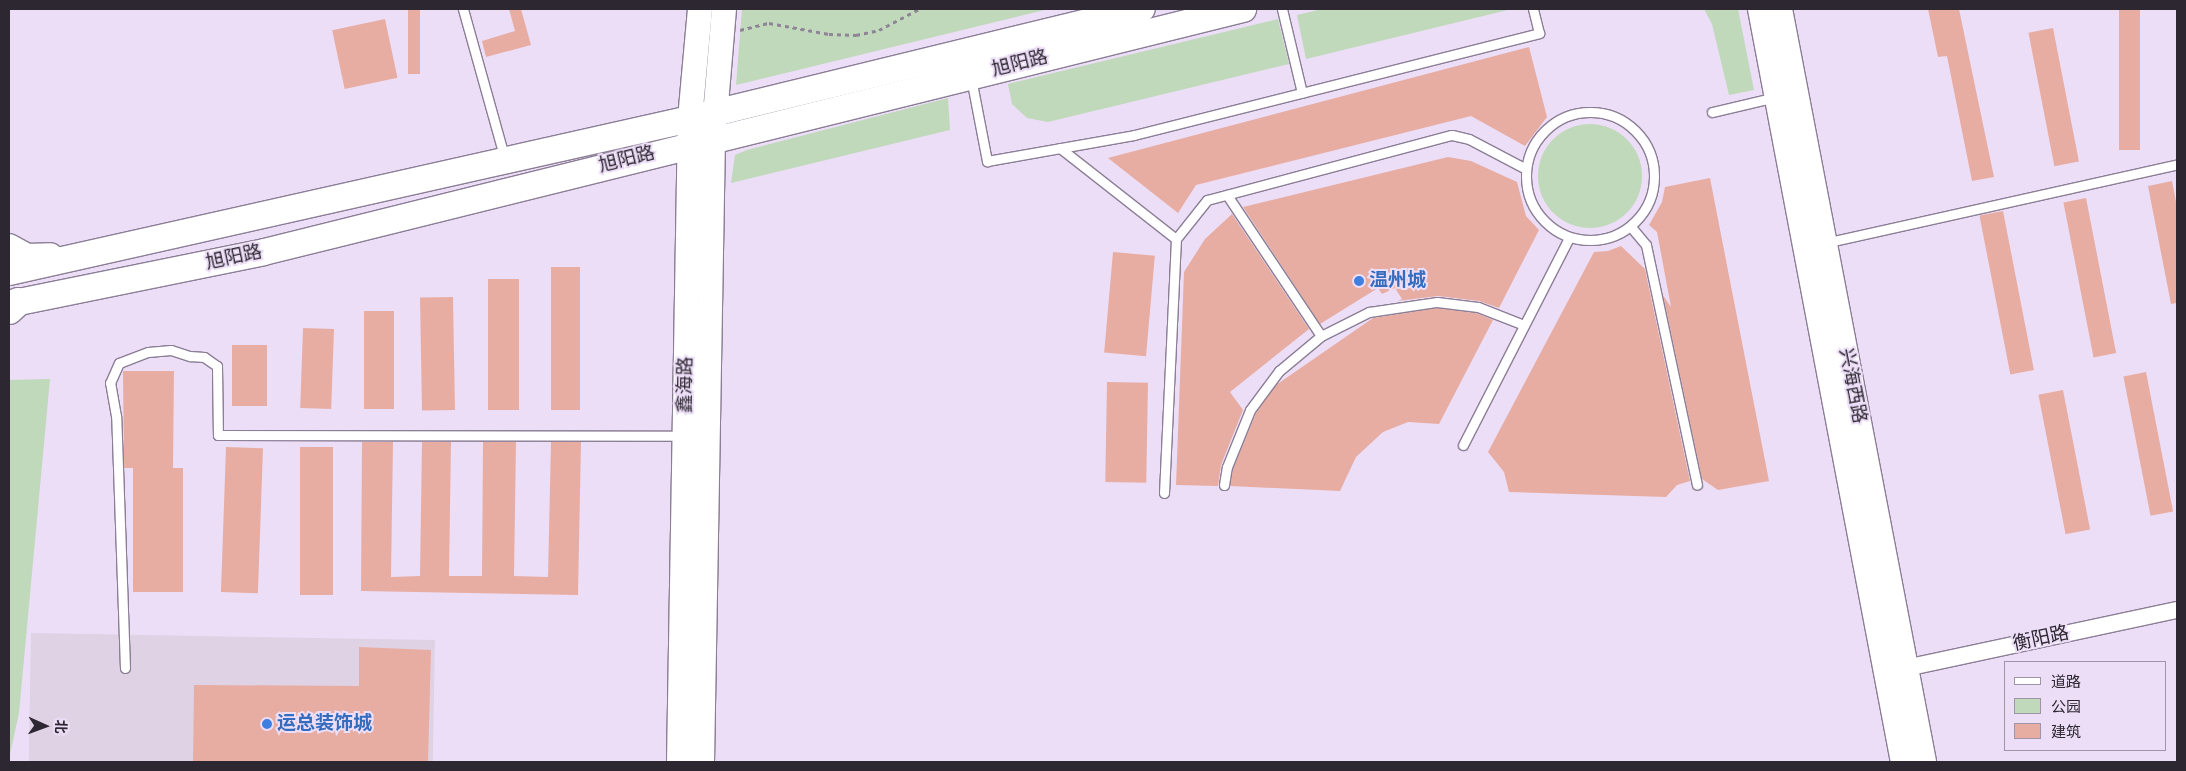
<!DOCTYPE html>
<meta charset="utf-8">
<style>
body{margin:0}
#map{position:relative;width:2186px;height:771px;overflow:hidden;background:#ecdef7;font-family:Signika,"Noto Sans SC",sans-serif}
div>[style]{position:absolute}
.commercial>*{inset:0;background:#ded2e4;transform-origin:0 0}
.green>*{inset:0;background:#bfd9ba}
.round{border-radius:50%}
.building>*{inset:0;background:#e8ada2;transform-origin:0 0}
.path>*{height:3px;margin-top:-1.5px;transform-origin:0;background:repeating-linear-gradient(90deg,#8f8596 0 4px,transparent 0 8px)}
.roads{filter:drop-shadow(1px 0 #8b7e95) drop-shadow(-1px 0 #8b7e95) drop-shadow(0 1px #8b7e95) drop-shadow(0 -1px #8b7e95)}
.lane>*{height:9px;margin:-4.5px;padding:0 4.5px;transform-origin:4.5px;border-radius:4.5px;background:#fff}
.lane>.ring{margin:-4.5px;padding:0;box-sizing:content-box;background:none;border:9px solid #fff;border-radius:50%}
.street>*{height:16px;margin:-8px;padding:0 8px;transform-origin:8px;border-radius:8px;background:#fff}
.secondary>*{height:24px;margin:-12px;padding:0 12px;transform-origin:12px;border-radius:12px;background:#fff}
.primary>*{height:26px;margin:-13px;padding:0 13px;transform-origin:13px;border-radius:13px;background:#fff}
.highway>*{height:28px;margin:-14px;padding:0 14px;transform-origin:14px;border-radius:14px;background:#fff}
.dots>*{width:14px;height:14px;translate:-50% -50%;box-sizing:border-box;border:2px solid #ecdef7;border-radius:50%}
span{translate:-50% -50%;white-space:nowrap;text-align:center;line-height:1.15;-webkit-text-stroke:4px #ecdef7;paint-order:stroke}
.street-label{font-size:19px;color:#2c2730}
.shop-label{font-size:19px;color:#366cbe;font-weight:700}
.left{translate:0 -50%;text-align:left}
.frame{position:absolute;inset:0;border:10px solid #2c2730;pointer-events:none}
.legend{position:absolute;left:2004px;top:661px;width:162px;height:90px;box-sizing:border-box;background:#ecdef7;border:1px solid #9f95a7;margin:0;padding:6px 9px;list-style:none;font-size:15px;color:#2c2730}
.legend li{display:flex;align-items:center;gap:10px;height:25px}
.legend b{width:25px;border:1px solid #9f95a7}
.north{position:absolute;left:20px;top:701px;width:50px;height:50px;-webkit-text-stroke:4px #ecdef7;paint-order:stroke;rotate:92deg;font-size:14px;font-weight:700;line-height:20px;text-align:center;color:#2c2730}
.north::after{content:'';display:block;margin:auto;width:18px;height:22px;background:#2c2730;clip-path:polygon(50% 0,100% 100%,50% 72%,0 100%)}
</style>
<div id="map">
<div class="commercial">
<i style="left:31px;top:633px;width:404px;height:129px;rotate:1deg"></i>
</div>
<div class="green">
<i style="clip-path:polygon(742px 9px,1049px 9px,736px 85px)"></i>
<i style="clip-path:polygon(1322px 9px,1512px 9px,1306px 59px,1297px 15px)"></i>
<i style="clip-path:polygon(1704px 9px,1738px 9px,1754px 90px,1729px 95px,1712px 24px)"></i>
<i style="clip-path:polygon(1278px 19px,1289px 64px,1048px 122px,1027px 118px,1012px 104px,1008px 84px)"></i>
<i style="clip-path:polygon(948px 98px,950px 130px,731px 183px,735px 155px,747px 150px)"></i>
<i class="round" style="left:1538px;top:124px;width:104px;height:104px"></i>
<i style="clip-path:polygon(50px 379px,19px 713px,9px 759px,9px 380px)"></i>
</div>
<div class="building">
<i style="left:408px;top:9px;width:12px;height:65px"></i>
<i style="clip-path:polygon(509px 9px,521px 9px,531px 45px,486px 57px,482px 41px,515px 31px)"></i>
<i style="clip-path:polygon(1928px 9px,1959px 9px,1994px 177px,1972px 181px,1947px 56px,1938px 57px)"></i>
<i style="left:2119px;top:9px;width:21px;height:141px"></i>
<i style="left:385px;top:19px;width:60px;height:54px;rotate:78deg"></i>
<i style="left:2053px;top:28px;width:136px;height:25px;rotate:79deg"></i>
<i style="clip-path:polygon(1529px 47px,1547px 117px,1525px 146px,1471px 116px,1196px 185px,1178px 213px,1108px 158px)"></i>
<i style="clip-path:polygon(1448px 157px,1471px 161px,1517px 182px,1526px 216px,1539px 230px,1499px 308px,1479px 301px,1438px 296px,1398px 301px,1402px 299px,1395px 288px,1382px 294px,1378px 288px,1320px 324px,1243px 207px)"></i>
<i style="clip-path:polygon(1710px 178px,1769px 481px,1718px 490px,1702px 479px,1663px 295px,1671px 307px,1657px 232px,1649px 225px,1662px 202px,1665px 187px)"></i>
<i style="clip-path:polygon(2172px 181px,2177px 207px,2177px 303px,2171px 304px,2148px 186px)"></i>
<i style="left:2086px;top:198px;width:158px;height:23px;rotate:79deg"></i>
<i style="left:2003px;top:211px;width:162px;height:24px;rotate:79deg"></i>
<i style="clip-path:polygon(1232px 214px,1309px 329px,1230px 392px,1243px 410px,1221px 465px,1218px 486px,1176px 485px,1184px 272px,1205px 239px)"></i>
<i style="clip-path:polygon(1621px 246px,1645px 269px,1690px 481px,1677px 485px,1666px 497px,1509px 492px,1504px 472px,1488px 452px,1594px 252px,1608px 251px)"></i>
<i style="left:1113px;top:252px;width:42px;height:101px;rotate:5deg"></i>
<i style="left:551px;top:267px;width:29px;height:143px"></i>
<i style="left:488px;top:279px;width:31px;height:131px"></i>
<i style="left:453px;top:297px;width:113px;height:33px;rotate:89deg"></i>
<i style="clip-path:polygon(1437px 308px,1476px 313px,1493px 320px,1439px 424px,1408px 422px,1383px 432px,1356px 457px,1340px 491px,1230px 486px,1233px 469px,1256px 413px,1276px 385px,1373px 318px)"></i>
<i style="left:364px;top:311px;width:30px;height:98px"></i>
<i style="left:303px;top:328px;width:31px;height:80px;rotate:2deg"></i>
<i style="left:232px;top:345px;width:35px;height:61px"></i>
<i style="clip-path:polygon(123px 371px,174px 371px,173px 468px,183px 468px,183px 592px,133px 592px,133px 468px,124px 468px)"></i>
<i style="left:2146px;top:372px;width:142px;height:23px;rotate:79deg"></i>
<i style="left:1107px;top:382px;width:41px;height:100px;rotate:1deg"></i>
<i style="left:2063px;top:390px;width:142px;height:25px;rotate:79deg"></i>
<i style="clip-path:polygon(362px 442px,393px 442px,391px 577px,420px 576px,422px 442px,451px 442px,449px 576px,482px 576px,483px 442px,516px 442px,514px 576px,548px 577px,551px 442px,581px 442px,578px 595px,361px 591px)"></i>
<i style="left:226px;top:447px;width:37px;height:145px;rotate:2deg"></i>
<i style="left:300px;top:447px;width:33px;height:148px"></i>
<i style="clip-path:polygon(359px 647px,431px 650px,428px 762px,193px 762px,194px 685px,359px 686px)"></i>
</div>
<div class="path">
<i style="left:740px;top:30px;width:30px;rotate:-14deg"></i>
<i style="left:769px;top:23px;width:61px;rotate:10.4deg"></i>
<i style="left:829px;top:34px;width:27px;rotate:2deg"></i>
<i style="left:856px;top:35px;width:24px;rotate:-12deg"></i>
<i style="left:879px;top:30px;width:45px;rotate:-27.7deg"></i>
</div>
<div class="roads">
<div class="lane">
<i style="left:463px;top:9px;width:156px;rotate:74.4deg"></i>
<i style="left:1282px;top:9px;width:86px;rotate:76.6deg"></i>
<i style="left:971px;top:78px;width:85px;rotate:79.1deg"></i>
<i style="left:987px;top:161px;width:149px;rotate:-10deg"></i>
<i style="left:1134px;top:135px;width:418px;rotate:-14.1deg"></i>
<i style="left:1539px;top:33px;width:25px;rotate:-104deg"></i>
<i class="ring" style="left:1526px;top:112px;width:119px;height:119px"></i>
<i style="left:1712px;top:112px;width:66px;rotate:-13.2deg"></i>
<i style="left:1060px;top:148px;width:147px;rotate:38.1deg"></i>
<i style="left:1227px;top:195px;width:169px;rotate:56.3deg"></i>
<i style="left:1631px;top:227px;width:23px;rotate:50deg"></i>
<i style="left:1646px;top:245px;width:245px;rotate:78deg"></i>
<i style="left:1825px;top:243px;width:361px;rotate:-12.6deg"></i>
<i style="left:1463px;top:445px;width:233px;rotate:-62.9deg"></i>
<i style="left:1224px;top:485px;width:18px;rotate:-81deg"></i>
<i style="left:1227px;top:467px;width:61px;rotate:-68deg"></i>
<i style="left:1250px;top:410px;width:49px;rotate:-53.4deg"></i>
<i style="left:1279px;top:371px;width:55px;rotate:-39.8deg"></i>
<i style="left:1321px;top:336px;width:54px;rotate:-26.6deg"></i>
<i style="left:1369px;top:312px;width:69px;rotate:-8.4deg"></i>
<i style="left:1437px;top:302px;width:41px;rotate:7deg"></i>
<i style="left:1478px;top:307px;width:49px;rotate:21.4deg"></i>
<i style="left:1164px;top:493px;width:254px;rotate:-87.3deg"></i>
<i style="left:1176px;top:239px;width:50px;rotate:-51.5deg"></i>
<i style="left:1207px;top:200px;width:253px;rotate:-14.9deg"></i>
<i style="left:1452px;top:135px;width:17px;rotate:13deg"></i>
<i style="left:1469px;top:139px;width:64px;rotate:27.8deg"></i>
<i style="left:125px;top:668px;width:252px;rotate:-92deg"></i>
<i style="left:116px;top:416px;width:34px;rotate:-100deg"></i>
<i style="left:110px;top:383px;width:22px;rotate:-66deg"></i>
<i style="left:119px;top:363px;width:31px;rotate:-21deg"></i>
<i style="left:148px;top:352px;width:23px;rotate:-5deg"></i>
<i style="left:171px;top:350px;width:20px;rotate:18deg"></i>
<i style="left:190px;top:356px;width:14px;rotate:4deg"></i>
<i style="left:204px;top:357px;width:16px;rotate:35deg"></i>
<i style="left:217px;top:366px;width:69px;rotate:89.2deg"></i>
<i style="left:218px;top:435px;width:466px;rotate:0.1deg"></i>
</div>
<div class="street">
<i style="left:1906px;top:668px;width:277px;rotate:-12.1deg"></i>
</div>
<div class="secondary">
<i style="left:1760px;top:9px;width:766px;rotate:79.25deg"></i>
<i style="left:1780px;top:9px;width:767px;rotate:79.17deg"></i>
<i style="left:679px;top:762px;width:643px;rotate:-89.02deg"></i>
<i style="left:690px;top:119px;width:110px;rotate:-84.8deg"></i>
<i style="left:702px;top:762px;width:622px;rotate:-88.99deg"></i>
<i style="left:713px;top:140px;width:131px;rotate:-85.2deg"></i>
</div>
<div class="primary">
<i style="left:9px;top:247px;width:21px;rotate:29deg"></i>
<i style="left:27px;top:257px;width:23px;rotate:-2deg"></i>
<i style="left:9px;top:272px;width:698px;rotate:-12.66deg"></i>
<i style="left:690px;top:119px;width:465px;rotate:-13.7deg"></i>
<i style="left:9px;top:304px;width:260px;rotate:-11.5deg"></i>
<i style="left:264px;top:252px;width:1009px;rotate:-13.94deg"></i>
</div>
<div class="highway">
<i style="left:9px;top:310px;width:12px;rotate:-42deg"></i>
</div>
</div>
<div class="dots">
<i style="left:1359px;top:281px;background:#3f7fe0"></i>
<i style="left:267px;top:724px;background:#3f7fe0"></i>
</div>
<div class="street-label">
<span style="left:1020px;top:64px;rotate:-14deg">旭阳路</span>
<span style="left:627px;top:160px;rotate:-14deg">旭阳路</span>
<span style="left:234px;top:258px;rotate:-12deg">旭阳路</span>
<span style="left:686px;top:385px;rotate:-89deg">鑫海路</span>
<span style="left:1852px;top:386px;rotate:79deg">兴海西路</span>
<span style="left:2041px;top:639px;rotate:-12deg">衡阳路</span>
</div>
<div class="shop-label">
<span class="left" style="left:1369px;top:281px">温州城</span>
<span class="left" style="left:277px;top:724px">运总装饰城</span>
</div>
<div class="frame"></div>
<ul class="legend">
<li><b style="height:6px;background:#fff"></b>道路</li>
<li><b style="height:14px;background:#bfd9ba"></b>公园</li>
<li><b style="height:14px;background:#e8ada2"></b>建筑</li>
</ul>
<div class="north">北</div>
</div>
